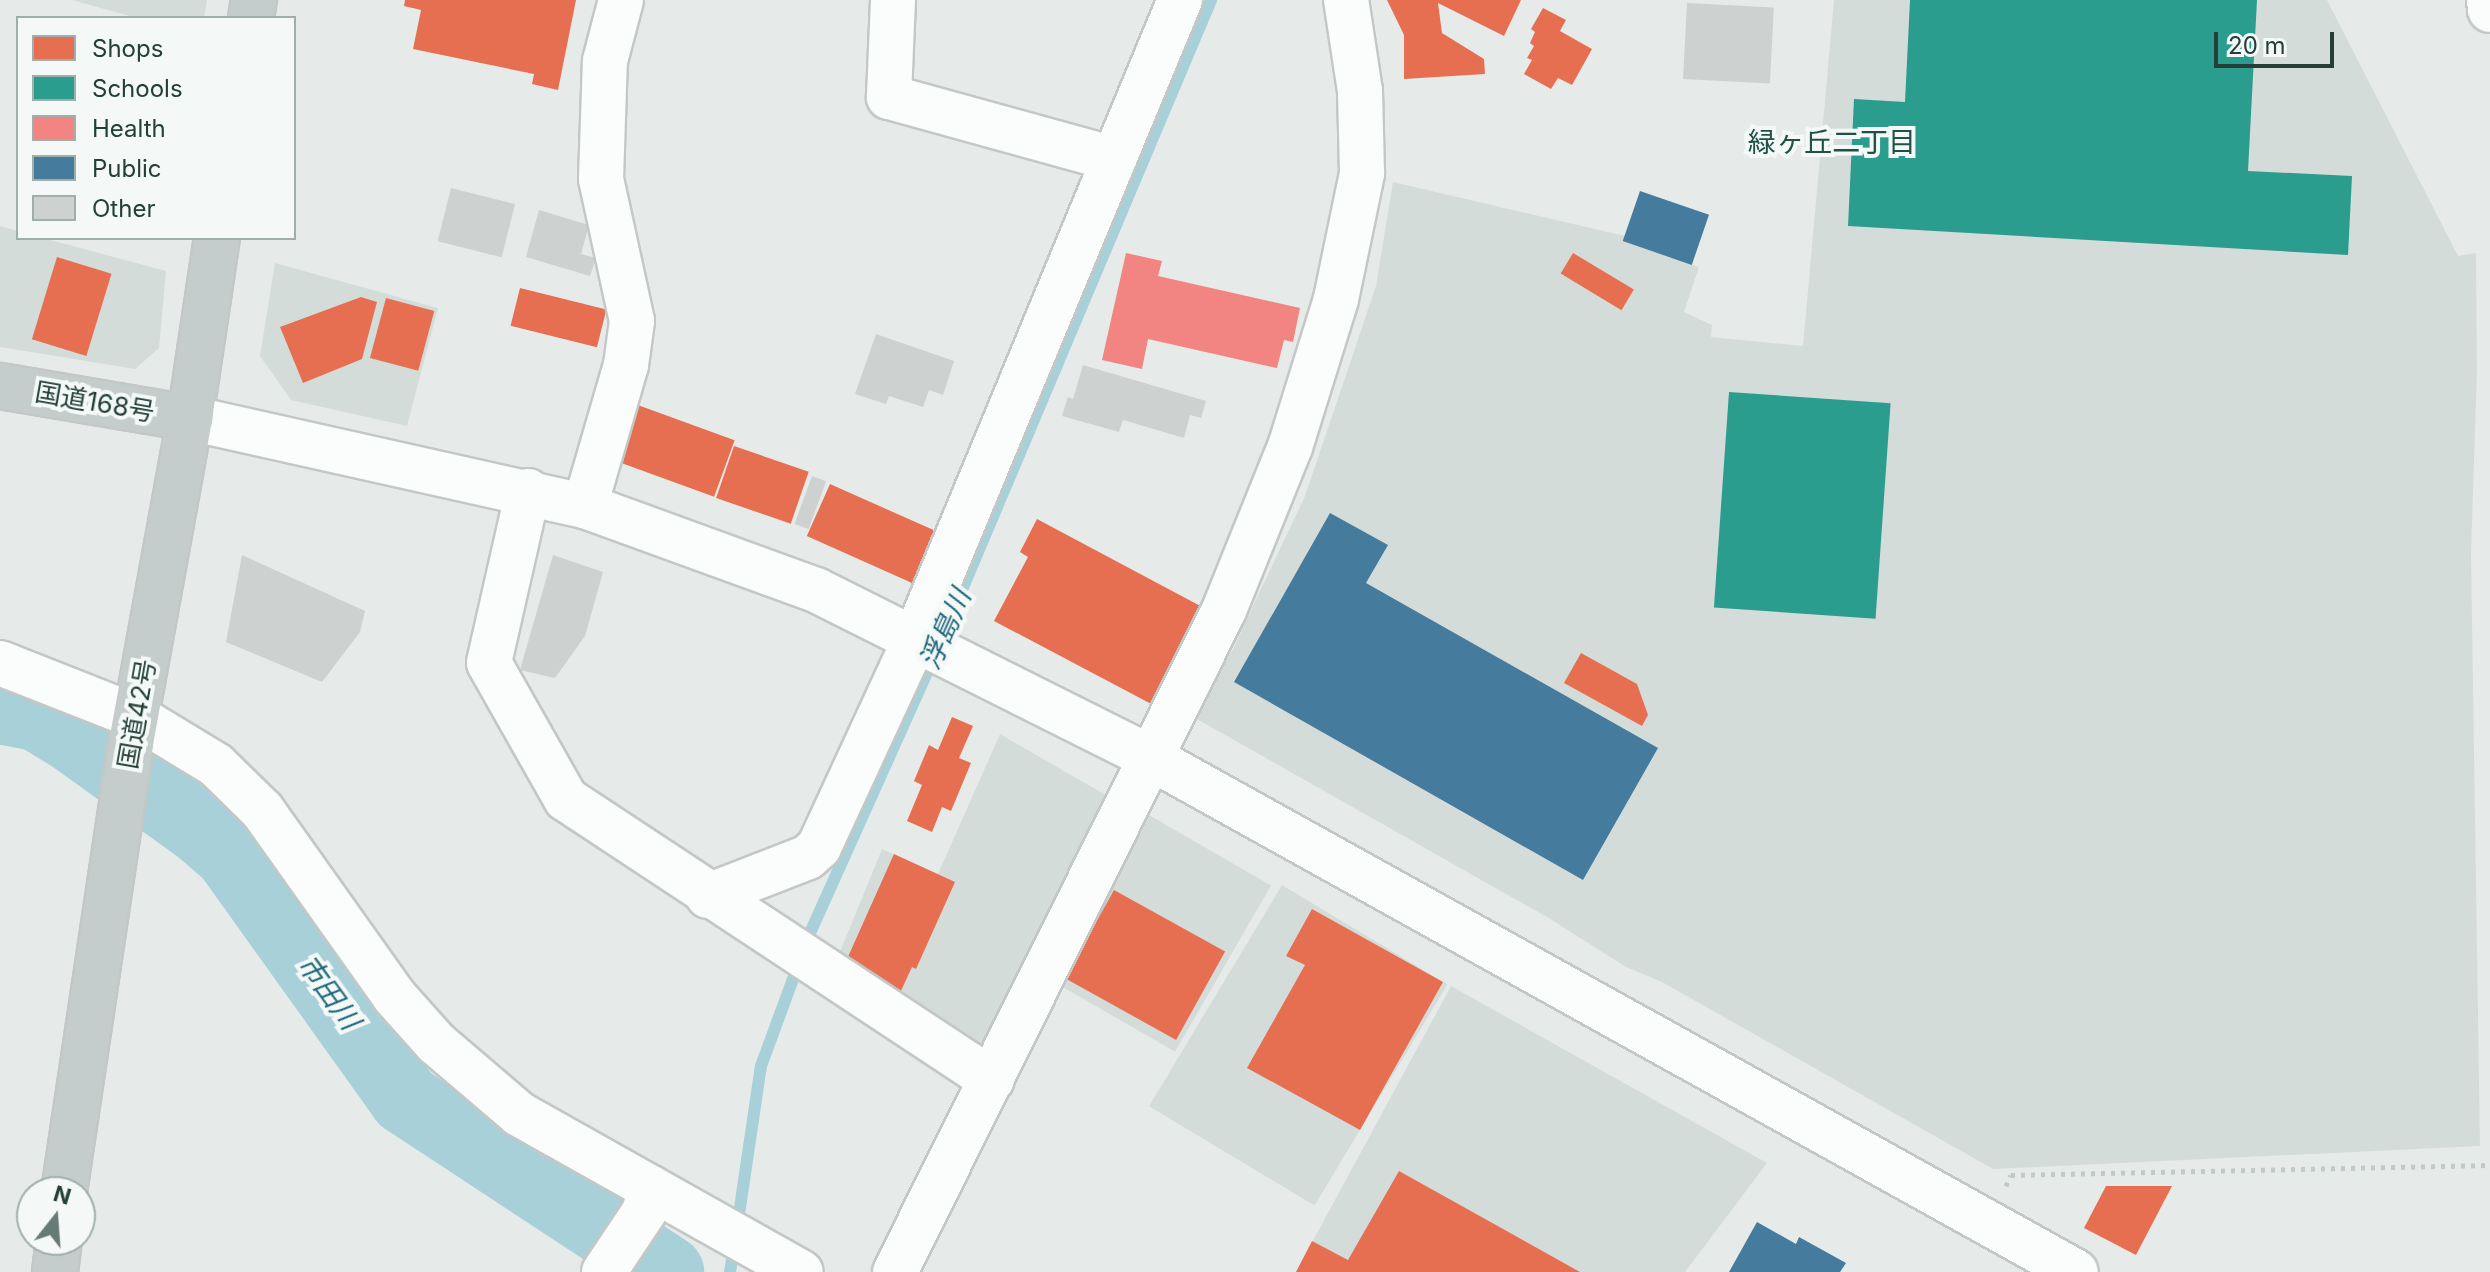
<!DOCTYPE html>
<meta charset="utf-8">
<style>
body{margin:0}
#map{position:relative;width:2490px;height:1272px;overflow:hidden;background:#e6ebe9;font-family:Inter,"Noto Sans JP",sans-serif}
div>[style]{position:absolute}
.built>*{inset:0;background:#d4dcd9;transform-origin:0 0}
.shops>*{inset:0;background:#e76f51;transform-origin:0 0}
.schools>*{inset:0;background:#2a9d8f;transform-origin:0 0}
.health>*{inset:0;background:#f28482}
.public>*{inset:0;background:#457b9d;transform-origin:0 0}
.stream>*{height:12px;margin:-6px;padding:0 6px;transform-origin:6px;border-radius:6px;background:#a8d0d8}
.river>*{height:72px;margin:-36px;padding:0 36px;transform-origin:36px;border-radius:36px;background:#a8d0d8}
.building>*{inset:0;background:#cdd2d0;transform-origin:0 0}
.path>*{height:5px;margin-top:-2.5px;transform-origin:0;background:repeating-linear-gradient(90deg,#c2cac8 0 4px,transparent 0 10px)}
.roads{filter:drop-shadow(2px 0 #c3c8c6) drop-shadow(-2px 0 #c3c8c6) drop-shadow(0 2px #c3c8c6) drop-shadow(0 -2px #c3c8c6)}
.minor>*{height:44px;margin:-22px;padding:0 22px;transform-origin:22px;border-radius:22px;background:#fbfcfc}
.tertiary>*{height:44px;margin:-22px;padding:0 22px;transform-origin:22px;border-radius:22px;background:#fbfcfc}
.trunk>*{height:44px;margin:-22px;padding:0 22px;transform-origin:22px;border-radius:22px;background:#c4cdcb}
span{translate:-50% -50%;white-space:nowrap;text-align:center;line-height:1.15;-webkit-text-stroke:8px #f4f9f7;paint-order:stroke}
.street-label{font-size:26px;color:#233f38}
.neighbourhood-label{font-size:28px;color:#1f5147}
.water-label{font-size:28px;color:#1e677a;font-style:italic}
.legend{position:absolute;left:16px;top:16px;width:280px;height:224px;box-sizing:border-box;background:#f4f9f7;border:2px solid #a0afab;margin:0;padding:10px 14px;list-style:none;font-size:24px;color:#233f38}
.legend li{display:flex;align-items:center;gap:16px;height:40px}
.legend b{width:40px;border:2px solid #a0afab}
.north{position:absolute;left:16px;top:1176px;width:80px;height:80px;box-sizing:border-box;background:#f4f9f7;border:2px solid #a0afab;border-radius:50%;rotate:17deg;font-size:22px;font-weight:700;line-height:32px;text-align:center;color:#233f38}
.north::after{content:'';display:block;margin:auto;width:28px;height:36px;background:#677b76;clip-path:polygon(50% 0,100% 100%,50% 72%,0 100%)}
.scale{position:absolute;left:2214px;top:32px;width:120px;height:36px;box-sizing:border-box;border:4px solid #233f38;border-top:0;padding-left:10px;font-size:24px;line-height:28px;white-space:nowrap;color:#233f38;-webkit-text-stroke:6px #f4f9f7;paint-order:stroke}
</style>
<div id="map">
<div class="built">
<i style="clip-path:polygon(72px 0,207px 0,204px 18px,137px 18px)"></i>
<i style="clip-path:polygon(1834px 0,2327px 0,2458px 256px,2476px 253px,2477px 370px,2471px 553px,2480px 1146px,1993px 1169px,1662px 982px,1626px 967px,1547px 917px,1188px 714px,1232px 651px,1305px 496px,1376px 286px,1393px 182px,1625px 236px,1624px 241px,1699px 267px,1684px 312px,1712px 325px,1711px 337px,1803px 346px)"></i>
<i style="clip-path:polygon(0 226px,18px 231px,18px 238px,43px 238px,166px 271px,159px 348px,135px 369px,0 347px)"></i>
<i style="clip-path:polygon(275px 263px,438px 308px,407px 426px,291px 400px,260px 356px)"></i>
<i style="clip-path:polygon(1000px 734px,1109px 797px,988px 1053px,835px 964px,882px 849px,938px 874px)"></i>
<i style="left:1142px;top:811px;width:149px;height:192px;rotate:30deg"></i>
<i style="left:1282px;top:885px;width:193px;height:258px;rotate:31deg"></i>
<i style="clip-path:polygon(1451px 986px,1767px 1163px,1685px 1272px,1296px 1272px)"></i>
</div>
<div class="shops">
<i style="clip-path:polygon(405px 0,576px 0,558px 90px,532px 84px,534px 74px,413px 49px,421px 10px,404px 6px)"></i>
<i style="clip-path:polygon(1387px 0,1521px 0,1504px 36px,1438px 3px,1442px 33px,1484px 59px,1485px 74px,1404px 79px,1404px 35px)"></i>
<i style="clip-path:polygon(1543px 8px,1566px 20px,1560px 31px,1592px 49px,1572px 85px,1558px 78px,1551px 89px,1524px 74px,1532px 60px,1527px 58px,1534px 46px,1530px 43px,1535px 32px,1531px 29px)"></i>
<i style="left:1573px;top:253px;width:71px;height:24px;rotate:31deg"></i>
<i style="left:57px;top:257px;width:57px;height:86px;rotate:17deg"></i>
<i style="left:520px;top:288px;width:89px;height:39px;rotate:14deg"></i>
<i style="clip-path:polygon(361px 297px,377px 302px,362px 359px,303px 383px,280px 327px)"></i>
<i style="left:386px;top:298px;width:50px;height:62px;rotate:15deg"></i>
<i style="left:635px;top:404px;width:106px;height:60px;rotate:20deg"></i>
<i style="left:734px;top:446px;width:79px;height:55px;rotate:19deg"></i>
<i style="left:830px;top:484px;width:117px;height:57px;rotate:24deg"></i>
<i style="clip-path:polygon(1037px 519px,1206px 609px,1155px 706px,994px 621px,1028px 557px,1020px 552px)"></i>
<i style="clip-path:polygon(1581px 653px,1637px 684px,1648px 715px,1642px 726px,1564px 683px)"></i>
<i style="clip-path:polygon(952px 717px,973px 726px,959px 758px,971px 763px,951px 811px,942px 807px,932px 832px,907px 821px,922px 785px,914px 781px,929px 745px,938px 750px)"></i>
<i style="clip-path:polygon(894px 854px,955px 882px,916px 969px,912px 967px,900px 993px,843px 968px)"></i>
<i style="left:1114px;top:890px;width:127px;height:101px;rotate:29deg"></i>
<i style="clip-path:polygon(1312px 909px,1443px 982px,1360px 1130px,1247px 1068px,1305px 965px,1286px 956px)"></i>
<i style="clip-path:polygon(1399px 1171px,1580px 1272px,1296px 1272px,1312px 1241px,1348px 1260px)"></i>
<i style="clip-path:polygon(2106px 1186px,2172px 1186px,2136px 1255px,2084px 1228px)"></i>
</div>
<div class="schools">
<i style="clip-path:polygon(1910px 0,2257px 0,2248px 171px,2352px 176px,2348px 255px,1848px 226px,1854px 99px,1905px 102px)"></i>
<i style="left:1729px;top:392px;width:162px;height:216px;rotate:4deg"></i>
</div>
<div class="health">
<i style="clip-path:polygon(1126px 253px,1162px 261px,1158px 276px,1300px 308px,1293px 342px,1284px 340px,1277px 368px,1148px 339px,1142px 369px,1102px 360px)"></i>
</div>
<div class="public">
<i style="left:1640px;top:191px;width:73px;height:53px;rotate:19deg"></i>
<i style="clip-path:polygon(1330px 513px,1388px 545px,1366px 583px,1658px 748px,1583px 880px,1234px 682px)"></i>
<i style="clip-path:polygon(1757px 1222px,1796px 1244px,1799px 1237px,1846px 1263px,1840px 1272px,1729px 1272px)"></i>
</div>
<div class="stream">
<i style="left:940px;top:642px;width:697px;rotate:-67.11deg"></i>
<i style="left:737px;top:1228px;width:164px;rotate:-81.6deg"></i>
<i style="left:761px;top:1066px;width:142px;rotate:-69.8deg"></i>
<i style="left:810px;top:933px;width:300px;rotate:-65.8deg"></i>
<i style="left:730px;top:1272px;width:26px;rotate:-81deg"></i>
</div>
<div class="river">
<i style="left:0;top:708px;width:38px;rotate:11deg"></i>
<i style="left:37px;top:715px;width:42px;rotate:31.4deg"></i>
<i style="left:73px;top:737px;width:158px;rotate:35.7deg"></i>
<i style="left:201px;top:829px;width:37px;rotate:41deg"></i>
<i style="left:229px;top:853px;width:302px;rotate:54.4deg"></i>
<i style="left:405px;top:1099px;width:315px;rotate:33.3deg"></i>
</div>
<div class="building">
<i style="left:1687px;top:3px;width:87px;height:76px;rotate:3deg"></i>
<i style="left:451px;top:188px;width:66px;height:55px;rotate:14deg"></i>
<i style="clip-path:polygon(539px 210px,589px 225px,581px 254px,596px 258px,590px 276px,526px 257px)"></i>
<i style="clip-path:polygon(876px 334px,954px 361px,943px 395px,929px 390px,923px 407px,889px 396px,886px 404px,855px 394px)"></i>
<i style="clip-path:polygon(1083px 365px,1206px 401px,1201px 418px,1190px 415px,1184px 438px,1123px 420px,1119px 432px,1062px 416px,1068px 397px,1073px 399px)"></i>
<i style="left:812px;top:476px;width:15px;height:51px;rotate:20deg"></i>
<i style="clip-path:polygon(242px 555px,365px 611px,360px 632px,322px 682px,226px 642px)"></i>
<i style="clip-path:polygon(553px 555px,603px 572px,585px 636px,555px 678px,520px 670px)"></i>
</div>
<div class="path">
<i style="left:2006px;top:1186px;width:12px;rotate:-66deg"></i>
<i style="left:2011px;top:1175px;width:479px;rotate:-1.2deg"></i>
</div>
<div class="roads">
<div class="minor">
<i style="left:893px;top:0;width:97px;rotate:92.4deg"></i>
<i style="left:889px;top:97px;width:233px;rotate:15.4deg"></i>
<i style="left:2489px;top:0;width:10px;rotate:84deg"></i>
<i style="left:528px;top:491px;width:176px;rotate:102.8deg"></i>
<i style="left:489px;top:663px;width:156px;rotate:60.5deg"></i>
<i style="left:566px;top:799px;width:510px;rotate:33.41deg"></i>
<i style="left:585px;top:506px;width:147px;rotate:-73.8deg"></i>
<i style="left:626px;top:365px;width:44px;rotate:-82.2deg"></i>
<i style="left:632px;top:321px;width:145px;rotate:-102.3deg"></i>
<i style="left:601px;top:179px;width:118px;rotate:-88.1deg"></i>
<i style="left:605px;top:61px;width:63px;rotate:-75.3deg"></i>
<i style="left:0;top:663px;width:147px;rotate:21.5deg"></i>
<i style="left:137px;top:717px;width:92px;rotate:31.3deg"></i>
<i style="left:216px;top:765px;width:64px;rotate:44.4deg"></i>
<i style="left:262px;top:810px;width:228px;rotate:54.6deg"></i>
<i style="left:394px;top:996px;width:63px;rotate:48.2deg"></i>
<i style="left:436px;top:1043px;width:109px;rotate:40.5deg"></i>
<i style="left:519px;top:1114px;width:323px;rotate:29.3deg"></i>
<i style="left:708px;top:896px;width:107px;rotate:-21.3deg"></i>
<i style="left:808px;top:857px;width:15px;rotate:-42deg"></i>
<i style="left:819px;top:847px;width:229px;rotate:-65.2deg"></i>
<i style="left:915px;top:639px;width:692px;rotate:-67.48deg"></i>
<i style="left:604px;top:1272px;width:72px;rotate:-56.3deg"></i>
<i style="left:644px;top:1212px;width:25px;rotate:-74deg"></i>
<i style="left:895px;top:1272px;width:739px;rotate:-63.57deg"></i>
<i style="left:1224px;top:610px;width:176px;rotate:-68deg"></i>
<i style="left:1290px;top:447px;width:155px;rotate:-72.7deg"></i>
<i style="left:1336px;top:299px;width:129px;rotate:-78.3deg"></i>
<i style="left:1362px;top:173px;width:82px;rotate:-91.4deg"></i>
<i style="left:1360px;top:91px;width:92px;rotate:-98.7deg"></i>
</div>
<div class="tertiary">
<i style="left:190px;top:418px;width:405px;rotate:12.6deg"></i>
<i style="left:585px;top:506px;width:246px;rotate:20deg"></i>
<i style="left:816px;top:590px;width:373px;rotate:26.6deg"></i>
<i style="left:1149px;top:757px;width:1060px;rotate:29.05deg"></i>
</div>
<div class="trunk">
<i style="left:251px;top:18px;width:18px;rotate:-81deg"></i>
<i style="left:0;top:386px;width:193px;rotate:9.6deg"></i>
<i style="left:64px;top:1192px;width:454px;rotate:-81.5deg"></i>
<i style="left:131px;top:743px;width:330px;rotate:-79.7deg"></i>
<i style="left:190px;top:418px;width:182px;rotate:-81.5deg"></i>
<i style="left:55px;top:1272px;width:32px;rotate:-83deg"></i>
</div>
</div>
<div class="street-label">
<span style="left:95px;top:402px;rotate:10deg">国道168号</span>
<span style="left:137px;top:714px;rotate:-80deg">国道42号</span>
</div>
<div class="neighbourhood-label">
<span style="left:1832px;top:142px">緑ヶ丘二丁目</span>
</div>
<div class="water-label">
<span style="left:945px;top:629px;rotate:-66deg">浮島川</span>
<span style="left:329px;top:992px;rotate:54deg">市田川</span>
</div>
<ul class="legend">
<li><b style="height:22px;background:#e76f51"></b>Shops</li>
<li><b style="height:22px;background:#2a9d8f"></b>Schools</li>
<li><b style="height:22px;background:#f28482"></b>Health</li>
<li><b style="height:22px;background:#457b9d"></b>Public</li>
<li><b style="height:22px;background:#cdd2d0"></b>Other</li>
</ul>
<div class="north">N</div>
<div class="scale">20 m</div>
</div>
